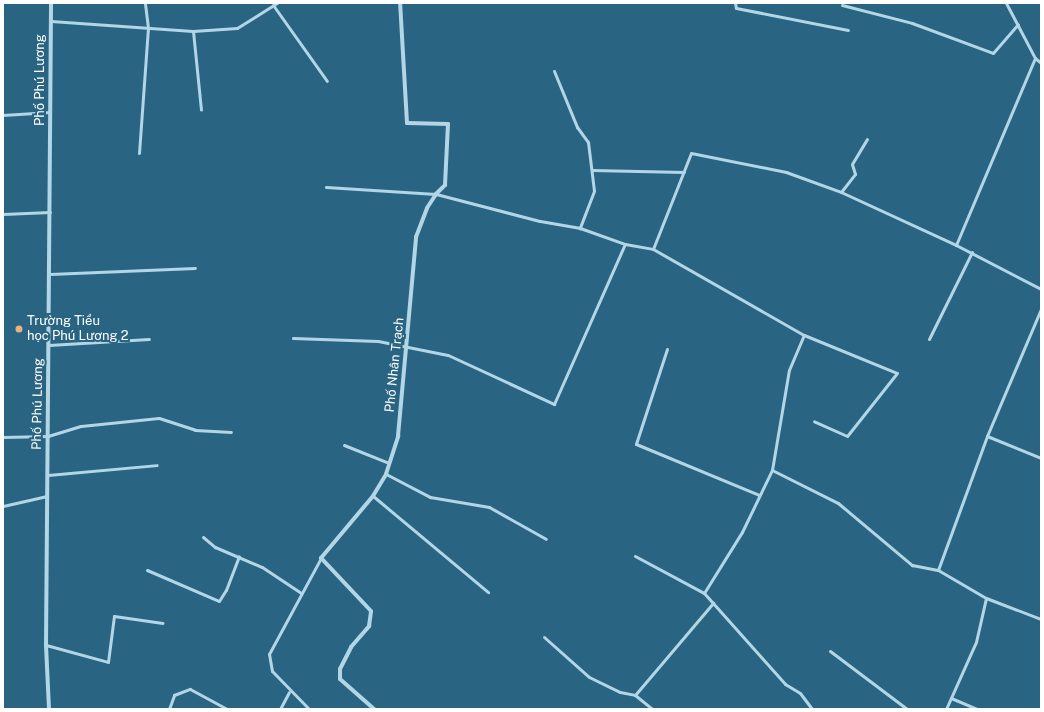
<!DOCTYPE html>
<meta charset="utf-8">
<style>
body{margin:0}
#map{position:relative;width:1044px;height:712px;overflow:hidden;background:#296582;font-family:"Public Sans",sans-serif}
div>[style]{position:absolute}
.lane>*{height:3px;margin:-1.5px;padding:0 1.5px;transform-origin:1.5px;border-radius:1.5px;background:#b2d6e6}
.street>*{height:4px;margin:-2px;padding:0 2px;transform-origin:2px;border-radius:2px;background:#b2d6e6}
.dots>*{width:11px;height:11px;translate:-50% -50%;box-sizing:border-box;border:2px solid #296582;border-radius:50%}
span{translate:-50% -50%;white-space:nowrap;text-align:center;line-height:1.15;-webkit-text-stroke:4px #296582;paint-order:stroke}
.street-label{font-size:13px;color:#fff}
.poi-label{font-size:13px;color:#fff}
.left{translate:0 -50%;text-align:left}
.frame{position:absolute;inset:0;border:4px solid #fff;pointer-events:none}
</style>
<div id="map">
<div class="lane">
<i style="left:735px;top:3px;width:5px;rotate:79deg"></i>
<i style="left:736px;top:8px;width:114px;rotate:11.1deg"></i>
<i style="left:1006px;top:3px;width:62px;rotate:62.2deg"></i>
<i style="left:1035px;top:58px;width:8px;rotate:40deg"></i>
<i style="left:273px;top:5px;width:93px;rotate:54.6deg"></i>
<i style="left:842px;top:5px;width:72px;rotate:14.4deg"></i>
<i style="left:912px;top:23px;width:86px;rotate:20.3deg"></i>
<i style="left:993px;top:53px;width:38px;rotate:-49deg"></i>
<i style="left:51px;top:21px;width:142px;rotate:4deg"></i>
<i style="left:193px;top:31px;width:44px;rotate:-3.9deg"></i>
<i style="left:237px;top:28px;width:47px;rotate:-32deg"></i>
<i style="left:193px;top:31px;width:79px;rotate:84.2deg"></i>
<i style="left:554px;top:71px;width:61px;rotate:67.7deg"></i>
<i style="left:577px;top:127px;width:19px;rotate:54deg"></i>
<i style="left:588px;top:142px;width:49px;rotate:83deg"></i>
<i style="left:594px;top:191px;width:40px;rotate:111deg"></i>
<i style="left:580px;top:228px;width:48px;rotate:19.6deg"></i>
<i style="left:625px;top:244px;width:28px;rotate:10deg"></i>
<i style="left:653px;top:249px;width:174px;rotate:29.7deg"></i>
<i style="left:804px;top:335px;width:100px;rotate:22.2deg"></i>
<i style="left:897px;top:373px;width:80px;rotate:128.4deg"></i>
<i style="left:847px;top:436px;width:36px;rotate:-156deg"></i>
<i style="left:3px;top:115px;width:47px;rotate:-3.7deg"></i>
<i style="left:139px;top:153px;width:125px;rotate:-85.9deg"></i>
<i style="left:148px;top:28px;width:25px;rotate:-97deg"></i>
<i style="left:592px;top:170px;width:92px;rotate:1.2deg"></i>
<i style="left:326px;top:187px;width:110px;rotate:3.6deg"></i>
<i style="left:436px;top:194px;width:107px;rotate:14.6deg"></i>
<i style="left:540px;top:221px;width:41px;rotate:9.9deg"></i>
<i style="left:841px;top:192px;width:23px;rotate:-52deg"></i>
<i style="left:855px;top:174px;width:10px;rotate:-107deg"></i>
<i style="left:852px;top:164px;width:29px;rotate:-59deg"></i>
<i style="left:3px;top:214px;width:47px;rotate:-2.4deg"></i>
<i style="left:956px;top:245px;width:96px;rotate:27.4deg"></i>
<i style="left:653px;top:249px;width:103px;rotate:-68.4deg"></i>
<i style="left:691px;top:153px;width:97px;rotate:11.3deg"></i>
<i style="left:786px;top:172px;width:59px;rotate:20deg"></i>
<i style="left:841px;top:192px;width:127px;rotate:24.7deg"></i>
<i style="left:956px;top:245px;width:203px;rotate:-67.1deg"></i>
<i style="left:50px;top:274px;width:145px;rotate:-2.4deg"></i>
<i style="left:293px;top:338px;width:85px;rotate:2deg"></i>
<i style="left:378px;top:341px;width:71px;rotate:11.3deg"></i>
<i style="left:448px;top:355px;width:117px;rotate:24.8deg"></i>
<i style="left:554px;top:404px;width:175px;rotate:-66.1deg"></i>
<i style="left:929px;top:339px;width:97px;rotate:-63.7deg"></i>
<i style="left:49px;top:345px;width:100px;rotate:-3.4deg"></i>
<i style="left:667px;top:349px;width:100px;rotate:108.1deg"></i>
<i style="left:636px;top:444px;width:133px;rotate:22.5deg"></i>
<i style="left:987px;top:436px;width:58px;rotate:22.2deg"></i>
<i style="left:3px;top:437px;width:45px;rotate:-1.3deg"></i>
<i style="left:48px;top:436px;width:34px;rotate:-17deg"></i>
<i style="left:81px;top:426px;width:78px;rotate:-5.9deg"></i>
<i style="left:159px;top:418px;width:38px;rotate:18deg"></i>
<i style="left:195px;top:430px;width:36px;rotate:3deg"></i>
<i style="left:344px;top:445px;width:48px;rotate:21.8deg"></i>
<i style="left:772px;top:470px;width:74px;rotate:26.6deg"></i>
<i style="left:838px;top:503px;width:97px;rotate:40deg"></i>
<i style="left:912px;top:565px;width:26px;rotate:11deg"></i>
<i style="left:938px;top:570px;width:56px;rotate:30.3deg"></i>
<i style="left:986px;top:598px;width:59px;rotate:20.9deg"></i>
<i style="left:386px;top:474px;width:50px;rotate:27.6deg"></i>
<i style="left:430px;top:497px;width:60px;rotate:9.6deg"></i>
<i style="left:489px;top:507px;width:65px;rotate:29.3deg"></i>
<i style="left:48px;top:475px;width:109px;rotate:-5.2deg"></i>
<i style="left:373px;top:496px;width:150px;rotate:39.9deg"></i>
<i style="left:3px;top:506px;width:45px;rotate:-12.8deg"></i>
<i style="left:203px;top:537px;width:16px;rotate:40deg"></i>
<i style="left:215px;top:547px;width:51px;rotate:23.1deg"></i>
<i style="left:262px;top:567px;width:47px;rotate:33.7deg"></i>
<i style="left:635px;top:556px;width:78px;rotate:28.2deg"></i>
<i style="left:704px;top:593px;width:122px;rotate:48.3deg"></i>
<i style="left:785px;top:684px;width:17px;rotate:31deg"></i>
<i style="left:800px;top:693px;width:20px;rotate:53deg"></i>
<i style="left:147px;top:570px;width:78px;rotate:23.3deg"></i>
<i style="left:219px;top:601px;width:13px;rotate:-58deg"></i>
<i style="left:226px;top:590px;width:36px;rotate:-69deg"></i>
<i style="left:938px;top:570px;width:143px;rotate:-69.9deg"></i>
<i style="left:987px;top:436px;width:138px;rotate:-67deg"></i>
<i style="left:704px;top:593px;width:72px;rotate:-58.1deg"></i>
<i style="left:742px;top:532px;width:69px;rotate:-64.2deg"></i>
<i style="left:772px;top:470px;width:101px;rotate:-80.4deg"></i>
<i style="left:789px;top:370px;width:38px;rotate:-67deg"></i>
<i style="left:544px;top:637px;width:60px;rotate:41.6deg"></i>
<i style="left:589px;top:677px;width:34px;rotate:26deg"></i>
<i style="left:620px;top:692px;width:15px;rotate:11deg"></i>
<i style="left:635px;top:695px;width:22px;rotate:39deg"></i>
<i style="left:46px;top:645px;width:64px;rotate:15.3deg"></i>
<i style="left:108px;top:662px;width:46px;rotate:-82.6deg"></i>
<i style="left:114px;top:616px;width:49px;rotate:8.1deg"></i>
<i style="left:830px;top:651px;width:96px;rotate:37deg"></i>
<i style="left:635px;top:695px;width:121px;rotate:-49.7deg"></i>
<i style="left:951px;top:698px;width:28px;rotate:23deg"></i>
<i style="left:169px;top:709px;width:15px;rotate:-70deg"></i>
<i style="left:174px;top:695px;width:17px;rotate:-21deg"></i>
<i style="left:190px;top:689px;width:42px;rotate:28.4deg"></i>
<i style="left:280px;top:709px;width:19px;rotate:-62deg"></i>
<i style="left:309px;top:709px;width:53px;rotate:-134.2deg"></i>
<i style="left:272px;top:671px;width:17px;rotate:-100deg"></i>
<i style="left:269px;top:654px;width:109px;rotate:-61.6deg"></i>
<i style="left:946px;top:709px;width:73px;rotate:-65.9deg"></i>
<i style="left:976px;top:642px;width:45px;rotate:-77.2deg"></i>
</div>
<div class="street">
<i style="left:49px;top:709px;width:64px;rotate:-92.7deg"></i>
<i style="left:46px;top:645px;width:642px;rotate:-89.55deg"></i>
<i style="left:374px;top:709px;width:45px;rotate:-138.6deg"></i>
<i style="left:340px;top:679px;width:10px;rotate:-90deg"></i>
<i style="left:340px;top:669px;width:25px;rotate:-63deg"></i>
<i style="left:351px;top:647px;width:28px;rotate:-49deg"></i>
<i style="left:369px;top:626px;width:15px;rotate:-82deg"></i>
<i style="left:371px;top:611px;width:73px;rotate:-133.3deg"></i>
<i style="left:321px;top:558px;width:81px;rotate:-50deg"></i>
<i style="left:373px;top:496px;width:26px;rotate:-59deg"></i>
<i style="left:386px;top:474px;width:40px;rotate:-72deg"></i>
<i style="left:398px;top:436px;width:200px;rotate:-84.8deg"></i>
<i style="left:416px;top:237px;width:31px;rotate:-69deg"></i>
<i style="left:427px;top:208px;width:17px;rotate:-57deg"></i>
<i style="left:436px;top:194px;width:13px;rotate:-45deg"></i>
<i style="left:445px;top:185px;width:61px;rotate:-87.2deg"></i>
<i style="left:448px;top:124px;width:41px;rotate:-178.6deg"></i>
<i style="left:407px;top:123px;width:120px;rotate:-93.3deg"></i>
</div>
<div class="dots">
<i style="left:19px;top:329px;background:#edb179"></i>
</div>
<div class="street-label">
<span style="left:40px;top:80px;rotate:-90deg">Phố Phú Lương</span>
<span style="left:395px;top:365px;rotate:-84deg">Phố Nhân Trạch</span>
<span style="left:38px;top:404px;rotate:-89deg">Phố Phú Lương</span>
</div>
<div class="poi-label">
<span class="left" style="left:27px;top:329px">Trường Tiểu<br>học Phú Lương 2</span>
</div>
<div class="frame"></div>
</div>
